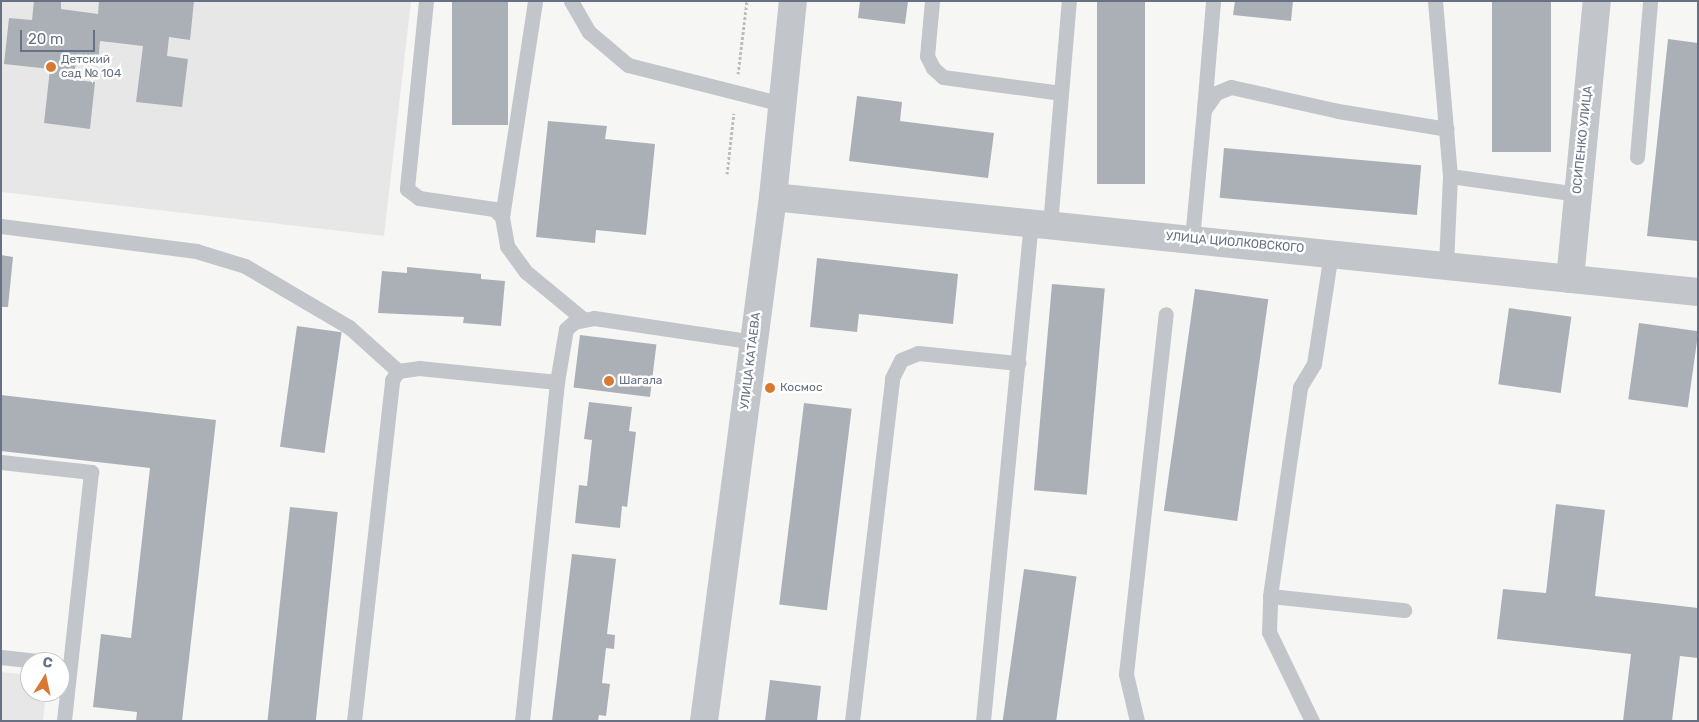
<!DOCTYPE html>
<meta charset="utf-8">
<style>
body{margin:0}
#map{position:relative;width:1699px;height:722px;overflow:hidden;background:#f6f7f4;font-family:Rubik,sans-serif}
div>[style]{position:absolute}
.built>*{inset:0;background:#e7e7e7}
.building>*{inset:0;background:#abb0b7;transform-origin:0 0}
.path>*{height:3px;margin-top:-1.5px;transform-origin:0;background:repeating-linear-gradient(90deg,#bcbdc0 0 2.5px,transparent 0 5px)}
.service>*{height:15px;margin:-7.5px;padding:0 7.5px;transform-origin:7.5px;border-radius:7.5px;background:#c2c5c9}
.minor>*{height:28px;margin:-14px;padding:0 14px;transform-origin:14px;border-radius:14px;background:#c2c5c9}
.tertiary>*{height:28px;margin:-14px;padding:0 14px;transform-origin:14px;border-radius:14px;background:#c2c5c9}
.dots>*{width:14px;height:14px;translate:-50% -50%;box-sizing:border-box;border:2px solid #fff;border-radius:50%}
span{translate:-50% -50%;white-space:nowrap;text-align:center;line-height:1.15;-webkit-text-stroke:5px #fff;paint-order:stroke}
.poi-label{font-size:12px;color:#677183}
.left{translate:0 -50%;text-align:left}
.street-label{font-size:12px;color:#677183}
.frame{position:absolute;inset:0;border:2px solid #677183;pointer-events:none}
.north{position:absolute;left:20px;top:652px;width:50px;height:50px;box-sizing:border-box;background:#fff;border:1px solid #c2c6cd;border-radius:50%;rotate:10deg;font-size:14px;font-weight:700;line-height:20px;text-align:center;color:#677183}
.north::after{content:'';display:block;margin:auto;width:18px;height:22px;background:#d97931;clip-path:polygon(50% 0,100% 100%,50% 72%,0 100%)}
.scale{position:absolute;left:20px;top:30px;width:75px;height:22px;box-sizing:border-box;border:2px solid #677183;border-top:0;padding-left:6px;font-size:15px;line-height:18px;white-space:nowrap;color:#677183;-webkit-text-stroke:4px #fff;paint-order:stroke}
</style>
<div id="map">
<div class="built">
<i style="clip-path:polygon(1px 1px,411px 1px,384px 236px,1px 192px)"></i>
<i style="clip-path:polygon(1px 672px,30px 675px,30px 692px,46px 692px,43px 721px,1px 721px)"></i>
</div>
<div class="building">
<i style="clip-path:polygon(34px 1px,61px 1px,61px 9px,98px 14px,99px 1px,194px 1px,190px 40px,169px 37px,167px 56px,188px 59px,182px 107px,136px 102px,143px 46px,100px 41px,98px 63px,76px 60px,74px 80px,95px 82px,90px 129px,44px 123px,50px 69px,4px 64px,9px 18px,32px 20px)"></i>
<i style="left:452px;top:1px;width:56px;height:124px"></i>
<i style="clip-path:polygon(860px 1px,908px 1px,905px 24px,858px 18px)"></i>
<i style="left:1097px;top:1px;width:48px;height:183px"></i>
<i style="clip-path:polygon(1235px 1px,1293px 1px,1291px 21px,1233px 15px)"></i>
<i style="left:1492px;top:1px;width:59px;height:151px"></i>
<i style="clip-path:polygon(1668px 39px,1698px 43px,1698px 241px,1647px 236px)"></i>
<i style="clip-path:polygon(857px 96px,902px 102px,900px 121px,994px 133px,988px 178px,849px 161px)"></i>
<i style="clip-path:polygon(548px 121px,607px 126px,605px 139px,655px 144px,646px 235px,596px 230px,595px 243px,536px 237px)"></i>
<i style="left:1224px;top:148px;width:198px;height:50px;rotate:5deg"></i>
<i style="clip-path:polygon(1px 255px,13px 257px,8px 307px,1px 307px)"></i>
<i style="clip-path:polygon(817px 258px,958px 274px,953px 324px,859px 314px,857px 332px,810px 327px)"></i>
<i style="clip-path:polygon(407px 267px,481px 274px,481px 279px,505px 281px,501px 326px,463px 323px,464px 317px,378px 313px,382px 271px,407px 273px)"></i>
<i style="left:1052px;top:284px;width:53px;height:207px;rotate:5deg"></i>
<i style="left:1195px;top:289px;width:74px;height:224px;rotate:8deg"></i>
<i style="left:1509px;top:308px;width:63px;height:77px;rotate:8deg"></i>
<i style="left:1639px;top:323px;width:60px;height:77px;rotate:8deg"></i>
<i style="left:297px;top:326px;width:45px;height:122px;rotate:8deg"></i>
<i style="left:580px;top:335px;width:77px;height:53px;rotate:7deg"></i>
<i style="clip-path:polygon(1px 395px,216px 420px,182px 721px,136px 721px,137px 712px,93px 707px,101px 634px,131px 638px,150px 468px,1px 451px)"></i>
<i style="clip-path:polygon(589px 402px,632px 407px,629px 431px,636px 432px,627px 507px,622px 506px,620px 528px,575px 523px,579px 485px,587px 486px,592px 440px,584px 439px)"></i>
<i style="left:804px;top:403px;width:48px;height:203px;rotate:7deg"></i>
<i style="clip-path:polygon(1556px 504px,1605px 510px,1595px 596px,1698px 608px,1698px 658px,1680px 656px,1672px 721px,1623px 721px,1631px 654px,1497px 639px,1503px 589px,1546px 593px)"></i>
<i style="left:290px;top:507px;width:48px;height:215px;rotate:6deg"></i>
<i style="clip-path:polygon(572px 554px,616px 559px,607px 634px,615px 635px,614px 649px,606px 648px,602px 683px,610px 684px,606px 716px,599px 715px,598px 721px,552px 721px)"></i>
<i style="left:1024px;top:569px;width:53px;height:153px;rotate:8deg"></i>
<i style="clip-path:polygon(770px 680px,821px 686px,817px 721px,765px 721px)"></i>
</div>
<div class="path">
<i style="left:738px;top:74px;width:74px;rotate:-83deg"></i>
<i style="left:727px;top:174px;width:61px;rotate:-83.5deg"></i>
</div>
<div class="service">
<i style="left:426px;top:1px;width:189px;rotate:95.8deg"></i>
<i style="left:407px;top:189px;width:15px;rotate:37deg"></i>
<i style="left:419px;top:198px;width:76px;rotate:8.3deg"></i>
<i style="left:494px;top:209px;width:11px;rotate:45deg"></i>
<i style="left:502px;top:217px;width:29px;rotate:80deg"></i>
<i style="left:507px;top:246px;width:32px;rotate:54deg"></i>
<i style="left:526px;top:272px;width:74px;rotate:39.5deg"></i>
<i style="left:571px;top:1px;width:36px;rotate:60deg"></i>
<i style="left:589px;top:32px;width:51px;rotate:40.2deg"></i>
<i style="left:628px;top:65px;width:159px;rotate:14.2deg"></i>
<i style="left:932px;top:1px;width:55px;rotate:95.2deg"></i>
<i style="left:927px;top:56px;width:13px;rotate:63deg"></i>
<i style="left:933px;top:68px;width:13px;rotate:42deg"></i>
<i style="left:943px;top:77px;width:119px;rotate:7.7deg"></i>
<i style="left:1435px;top:1px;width:176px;rotate:85.1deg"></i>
<i style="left:1450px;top:176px;width:89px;rotate:92.6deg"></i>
<i style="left:1204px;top:109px;width:108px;rotate:-85.2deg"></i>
<i style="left:1637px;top:157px;width:157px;rotate:-85.2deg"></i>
<i style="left:1450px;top:176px;width:129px;rotate:8deg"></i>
<i style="left:502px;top:217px;width:219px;rotate:-81.3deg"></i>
<i style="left:1050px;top:225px;width:225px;rotate:-85.2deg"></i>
<i style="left:1px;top:226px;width:197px;rotate:7.3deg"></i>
<i style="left:196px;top:251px;width:51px;rotate:17deg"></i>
<i style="left:245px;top:266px;width:121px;rotate:30.4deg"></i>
<i style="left:349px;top:327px;width:66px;rotate:41.9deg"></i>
<i style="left:1192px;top:239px;width:130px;rotate:-84.7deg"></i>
<i style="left:1204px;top:110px;width:21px;rotate:-55deg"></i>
<i style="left:1216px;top:93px;width:16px;rotate:-22deg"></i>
<i style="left:1231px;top:87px;width:110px;rotate:12.6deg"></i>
<i style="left:1338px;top:111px;width:110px;rotate:9.4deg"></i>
<i style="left:1px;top:462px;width:91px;rotate:6.3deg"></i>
<i style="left:91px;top:472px;width:250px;rotate:96.2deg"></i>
<i style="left:1270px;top:596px;width:135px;rotate:6deg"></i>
<i style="left:1px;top:657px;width:46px;rotate:6.2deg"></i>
<i style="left:354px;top:721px;width:343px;rotate:-83.6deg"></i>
<i style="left:392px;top:380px;width:11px;rotate:-56deg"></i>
<i style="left:398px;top:371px;width:21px;rotate:-8deg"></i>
<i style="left:419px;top:368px;width:139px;rotate:5.8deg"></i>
<i style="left:522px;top:721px;width:341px;rotate:-84.1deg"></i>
<i style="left:557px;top:382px;width:54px;rotate:-80.4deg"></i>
<i style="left:566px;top:329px;width:11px;rotate:-41deg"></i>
<i style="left:574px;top:322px;width:20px;rotate:-11deg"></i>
<i style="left:594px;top:318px;width:162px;rotate:8.5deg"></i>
<i style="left:852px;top:721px;width:345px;rotate:-83.3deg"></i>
<i style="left:892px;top:378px;width:20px;rotate:-63deg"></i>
<i style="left:901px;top:360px;width:18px;rotate:-22deg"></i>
<i style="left:918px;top:353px;width:101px;rotate:5.7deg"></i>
<i style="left:983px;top:721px;width:501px;rotate:-84.51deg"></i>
<i style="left:1137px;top:721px;width:48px;rotate:-103.2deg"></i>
<i style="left:1126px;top:674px;width:362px;rotate:-83.7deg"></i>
<i style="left:1312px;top:721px;width:99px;rotate:-115.8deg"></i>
<i style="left:1269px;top:632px;width:36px;rotate:-88deg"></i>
<i style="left:1270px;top:596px;width:211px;rotate:-81.8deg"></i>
<i style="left:1300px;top:387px;width:27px;rotate:-59deg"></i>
<i style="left:1314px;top:364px;width:112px;rotate:-81.3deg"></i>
</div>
<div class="minor">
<i style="left:1570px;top:279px;width:279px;rotate:-84.5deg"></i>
</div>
<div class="tertiary">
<i style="left:773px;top:197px;width:930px;rotate:5.86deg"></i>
<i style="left:704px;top:721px;width:529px;rotate:-82.5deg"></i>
<i style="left:773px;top:197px;width:197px;rotate:-84.2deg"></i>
</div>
<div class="dots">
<i style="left:51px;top:67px;background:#d97931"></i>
<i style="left:609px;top:381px;background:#d97931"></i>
<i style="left:770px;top:388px;background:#d97931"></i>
</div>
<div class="poi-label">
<span class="left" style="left:61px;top:67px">Детский<br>сад № 104</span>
<span class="left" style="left:619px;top:381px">Шагала</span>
<span class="left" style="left:780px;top:388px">Космос</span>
</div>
<div class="street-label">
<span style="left:1583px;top:140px;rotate:-84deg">ОСИПЕНКО УЛИЦА</span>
<span style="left:1235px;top:243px;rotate:5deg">УЛИЦА ЦИОЛКОВСКОГО</span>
<span style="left:751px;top:361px;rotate:-83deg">УЛИЦА КАТАЕВА</span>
</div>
<div class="frame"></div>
<div class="north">С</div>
<div class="scale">20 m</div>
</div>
